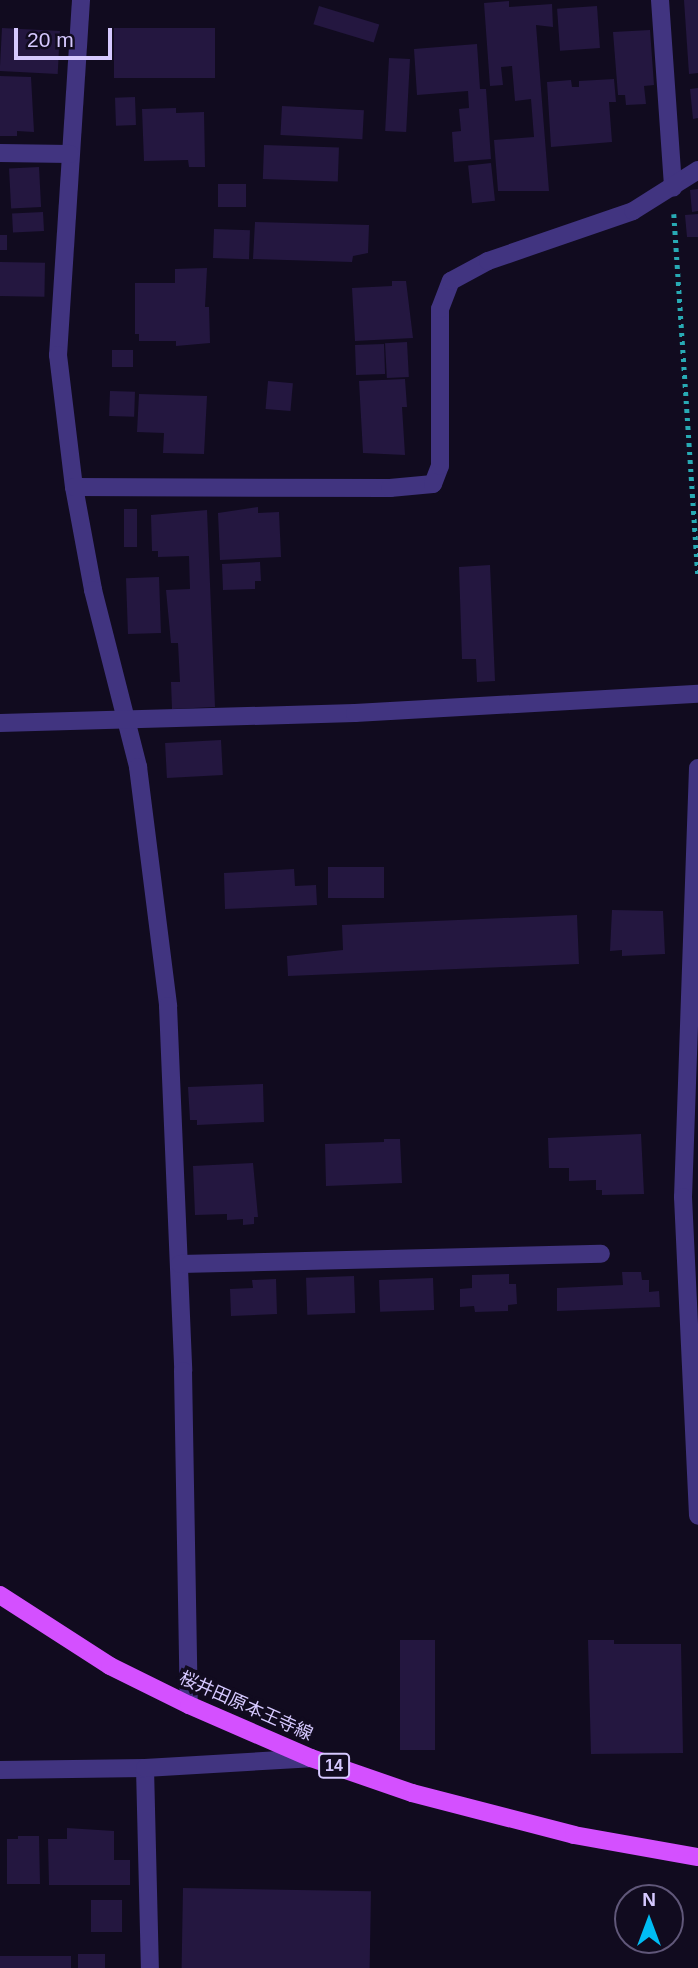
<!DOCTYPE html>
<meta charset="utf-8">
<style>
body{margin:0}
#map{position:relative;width:698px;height:1968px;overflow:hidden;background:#110b1f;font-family:Arial,"Noto Sans JP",sans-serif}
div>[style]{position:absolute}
.building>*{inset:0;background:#241740;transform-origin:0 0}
.path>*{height:4.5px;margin-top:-2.25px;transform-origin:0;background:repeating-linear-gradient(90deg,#28aab4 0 3.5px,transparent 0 8.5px)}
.street>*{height:18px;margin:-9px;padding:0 9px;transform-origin:9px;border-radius:9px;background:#413480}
.primary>*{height:18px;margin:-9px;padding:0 9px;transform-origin:9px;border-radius:9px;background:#d450ff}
span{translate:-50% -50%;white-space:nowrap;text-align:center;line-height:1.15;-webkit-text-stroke:7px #110b1f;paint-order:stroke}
.shield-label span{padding:2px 5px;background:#110b1f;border:2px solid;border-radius:5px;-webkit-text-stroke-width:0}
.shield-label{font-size:16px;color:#d6c9ff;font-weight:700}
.street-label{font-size:18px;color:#d6c9ff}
.north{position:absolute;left:614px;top:1884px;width:70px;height:70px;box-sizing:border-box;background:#110b1f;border:2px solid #605779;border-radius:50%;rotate:0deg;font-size:19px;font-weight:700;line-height:28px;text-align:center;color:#d6c9ff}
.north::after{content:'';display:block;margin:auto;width:24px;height:32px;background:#00bcf4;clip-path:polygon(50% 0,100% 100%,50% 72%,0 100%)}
.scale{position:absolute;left:14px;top:28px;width:98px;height:32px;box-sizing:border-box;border:4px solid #d6c9ff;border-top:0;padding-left:9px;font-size:21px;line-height:24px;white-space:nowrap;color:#d6c9ff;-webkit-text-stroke:5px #110b1f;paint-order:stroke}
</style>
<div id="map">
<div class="building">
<i style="clip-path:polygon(684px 0,698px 0,698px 73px,689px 74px)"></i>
<i style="clip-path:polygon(509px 1px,509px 7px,552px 4px,553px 27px,536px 25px,549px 191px,498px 191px,494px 140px,534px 137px,531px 99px,515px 101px,512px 66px,501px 67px,503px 85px,490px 86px,484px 3px)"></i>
<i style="left:319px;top:6px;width:63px;height:19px;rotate:17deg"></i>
<i style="left:597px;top:6px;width:42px;height:40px;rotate:86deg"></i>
<i style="left:2px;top:28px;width:58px;height:43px;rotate:3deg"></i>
<i style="left:215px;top:28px;width:50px;height:101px;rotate:90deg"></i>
<i style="clip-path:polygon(650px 30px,654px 85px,644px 86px,646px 104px,626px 105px,625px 95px,618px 95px,613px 32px)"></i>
<i style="clip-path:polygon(477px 44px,480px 89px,486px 89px,491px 159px,454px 162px,452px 132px,461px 131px,459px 109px,469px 108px,468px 91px,417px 95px,414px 49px)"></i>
<i style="left:389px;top:58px;width:21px;height:73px;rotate:3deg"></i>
<i style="clip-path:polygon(0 76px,31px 77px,34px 132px,17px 131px,17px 136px,0 136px)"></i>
<i style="clip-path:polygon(614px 79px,616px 102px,609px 102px,612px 142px,551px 147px,547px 82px,571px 80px,572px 87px,579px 87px,579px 81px)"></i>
<i style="clip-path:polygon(698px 88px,698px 118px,693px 119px,690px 89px)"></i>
<i style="left:135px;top:97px;width:28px;height:20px;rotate:88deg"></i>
<i style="left:282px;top:106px;width:82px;height:29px;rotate:3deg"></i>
<i style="clip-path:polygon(176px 108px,176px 113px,204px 112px,205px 167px,189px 167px,188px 160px,144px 161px,142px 109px)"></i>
<i style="left:264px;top:145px;width:75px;height:34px;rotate:2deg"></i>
<i style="left:491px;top:163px;width:38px;height:23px;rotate:84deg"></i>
<i style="left:39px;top:167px;width:40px;height:30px;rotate:87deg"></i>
<i style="left:218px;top:184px;width:28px;height:23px"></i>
<i style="clip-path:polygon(698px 189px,698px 211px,692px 212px,690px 190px)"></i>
<i style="left:43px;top:212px;width:19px;height:31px;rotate:87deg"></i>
<i style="clip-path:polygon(698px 214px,698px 237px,687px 237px,685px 215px)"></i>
<i style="clip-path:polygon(255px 222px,369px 225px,368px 253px,353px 256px,352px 262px,253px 259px)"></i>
<i style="left:214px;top:229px;width:36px;height:29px;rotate:2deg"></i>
<i style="left:0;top:235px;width:7px;height:15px"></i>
<i style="left:0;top:262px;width:45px;height:34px;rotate:1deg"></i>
<i style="clip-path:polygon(207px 268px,205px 307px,209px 307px,210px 343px,176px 346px,176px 341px,139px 341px,139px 334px,135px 334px,135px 283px,175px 283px,175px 269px)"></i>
<i style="clip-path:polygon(392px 281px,406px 281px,413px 338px,355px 341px,352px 288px,392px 286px)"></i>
<i style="left:407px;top:342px;width:35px;height:22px;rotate:87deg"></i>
<i style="left:384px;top:344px;width:30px;height:29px;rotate:88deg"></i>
<i style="left:112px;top:350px;width:21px;height:17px"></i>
<i style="clip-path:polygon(405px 379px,407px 407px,402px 407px,405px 455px,363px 453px,359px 381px)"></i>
<i style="left:268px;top:381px;width:25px;height:28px;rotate:5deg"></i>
<i style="left:110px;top:391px;width:25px;height:25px;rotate:2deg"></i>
<i style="clip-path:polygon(139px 394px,207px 396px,204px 454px,163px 453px,164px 433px,137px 432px)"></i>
<i style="clip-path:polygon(258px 507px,258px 513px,279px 512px,281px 557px,220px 560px,218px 513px)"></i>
<i style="left:124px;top:509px;width:13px;height:38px"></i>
<i style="clip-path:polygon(207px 510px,215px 707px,172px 709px,171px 682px,180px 682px,178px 643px,171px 643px,166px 590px,190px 589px,189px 556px,158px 557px,158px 551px,152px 551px,151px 515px)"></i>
<i style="clip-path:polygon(260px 562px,261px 581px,255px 581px,255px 589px,223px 590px,222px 564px)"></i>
<i style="clip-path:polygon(490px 565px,495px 681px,477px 682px,476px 659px,462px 659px,459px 567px)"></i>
<i style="left:159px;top:577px;width:56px;height:33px;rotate:88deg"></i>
<i style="left:221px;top:740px;width:35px;height:56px;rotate:87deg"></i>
<i style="left:384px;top:867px;width:31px;height:56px;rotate:90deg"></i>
<i style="clip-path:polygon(294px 869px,295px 886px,316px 885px,317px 905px,225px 909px,224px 873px)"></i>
<i style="clip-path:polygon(612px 910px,663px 911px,665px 954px,622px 956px,622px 950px,610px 951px)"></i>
<i style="clip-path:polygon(577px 915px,579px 964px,288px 976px,287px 956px,343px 950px,342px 925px)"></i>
<i style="clip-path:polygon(263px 1084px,264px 1122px,197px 1125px,197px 1120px,190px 1120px,188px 1087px)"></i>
<i style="clip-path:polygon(641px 1134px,644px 1194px,602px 1195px,602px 1190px,596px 1190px,596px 1180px,569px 1181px,569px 1168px,549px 1168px,548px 1138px)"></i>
<i style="clip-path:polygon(384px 1139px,400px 1139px,402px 1183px,326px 1186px,325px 1144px,384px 1142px)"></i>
<i style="clip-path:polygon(253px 1163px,258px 1217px,254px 1217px,254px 1224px,243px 1225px,243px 1219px,227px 1220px,227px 1214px,195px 1215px,193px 1166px)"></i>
<i style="clip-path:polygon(622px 1272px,641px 1272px,642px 1280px,649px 1280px,649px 1292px,659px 1291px,660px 1307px,557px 1311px,557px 1288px,623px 1285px)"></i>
<i style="clip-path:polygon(509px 1274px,509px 1284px,516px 1284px,517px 1304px,508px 1305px,508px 1311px,475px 1312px,474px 1306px,460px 1307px,460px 1289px,472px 1288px,472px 1275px)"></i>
<i style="left:354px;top:1276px;width:37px;height:48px;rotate:88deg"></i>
<i style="left:433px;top:1278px;width:32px;height:54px;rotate:88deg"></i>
<i style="clip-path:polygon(276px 1279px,277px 1314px,231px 1316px,230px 1289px,253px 1288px,252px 1280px)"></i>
<i style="left:400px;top:1640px;width:35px;height:110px"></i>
<i style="clip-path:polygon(588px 1640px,614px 1640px,614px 1644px,681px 1644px,683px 1753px,591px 1754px)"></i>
<i style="clip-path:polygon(67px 1828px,114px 1831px,114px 1860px,130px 1860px,130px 1885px,49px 1885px,48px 1839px,67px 1839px)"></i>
<i style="clip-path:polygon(18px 1836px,39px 1836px,40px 1884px,7px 1884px,7px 1839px,18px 1839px)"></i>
<i style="left:183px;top:1888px;width:188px;height:80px;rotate:1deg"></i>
<i style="left:91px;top:1900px;width:31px;height:32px"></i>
<i style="left:78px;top:1954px;width:27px;height:14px"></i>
<i style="left:0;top:1956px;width:71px;height:12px"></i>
</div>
<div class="path">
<i style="left:674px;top:214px;width:363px;rotate:86.2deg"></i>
</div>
<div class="street">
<i style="left:81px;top:0;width:356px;rotate:93.7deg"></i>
<i style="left:58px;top:355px;width:133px;rotate:83.1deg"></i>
<i style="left:74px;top:487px;width:105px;rotate:79.5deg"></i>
<i style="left:93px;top:590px;width:183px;rotate:75.7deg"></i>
<i style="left:138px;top:767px;width:241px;rotate:82.8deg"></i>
<i style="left:168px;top:1006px;width:365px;rotate:87.6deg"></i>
<i style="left:183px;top:1371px;width:334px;rotate:89deg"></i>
<i style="left:660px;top:0;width:188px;rotate:86deg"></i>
<i style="left:0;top:153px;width:70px;rotate:0.8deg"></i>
<i style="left:74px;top:487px;width:316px;rotate:0.2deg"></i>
<i style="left:390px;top:488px;width:43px;rotate:-5.3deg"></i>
<i style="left:433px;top:484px;width:19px;rotate:-69deg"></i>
<i style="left:440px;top:466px;width:157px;rotate:-90deg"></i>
<i style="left:440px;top:309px;width:30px;rotate:-69deg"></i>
<i style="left:451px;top:281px;width:42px;rotate:-28.4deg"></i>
<i style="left:488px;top:261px;width:153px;rotate:-19deg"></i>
<i style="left:633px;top:211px;width:77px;rotate:-32.2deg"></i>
<i style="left:0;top:723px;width:355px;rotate:-1.6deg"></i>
<i style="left:355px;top:713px;width:344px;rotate:-3.2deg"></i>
<i style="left:698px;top:768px;width:429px;rotate:92deg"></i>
<i style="left:683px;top:1197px;width:319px;rotate:87.3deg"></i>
<i style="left:180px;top:1264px;width:421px;rotate:-1.4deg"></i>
<i style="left:145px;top:1768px;width:200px;rotate:88.6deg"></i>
<i style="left:0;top:1770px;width:145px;rotate:-0.8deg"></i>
<i style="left:145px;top:1768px;width:166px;rotate:-3.4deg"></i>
</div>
<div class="primary">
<i style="left:0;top:1595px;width:131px;rotate:32.8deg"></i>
<i style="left:110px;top:1666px;width:88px;rotate:26.3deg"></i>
<i style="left:189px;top:1705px;width:133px;rotate:23.5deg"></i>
<i style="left:311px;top:1758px;width:107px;rotate:19.1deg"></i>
<i style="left:412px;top:1793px;width:167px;rotate:14.5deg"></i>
<i style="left:574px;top:1835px;width:126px;rotate:10.1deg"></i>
</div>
<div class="shield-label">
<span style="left:334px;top:1766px">14</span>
</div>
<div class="street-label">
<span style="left:246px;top:1706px;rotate:24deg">桜井田原本王寺線</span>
</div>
<div class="north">N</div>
<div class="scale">20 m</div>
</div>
